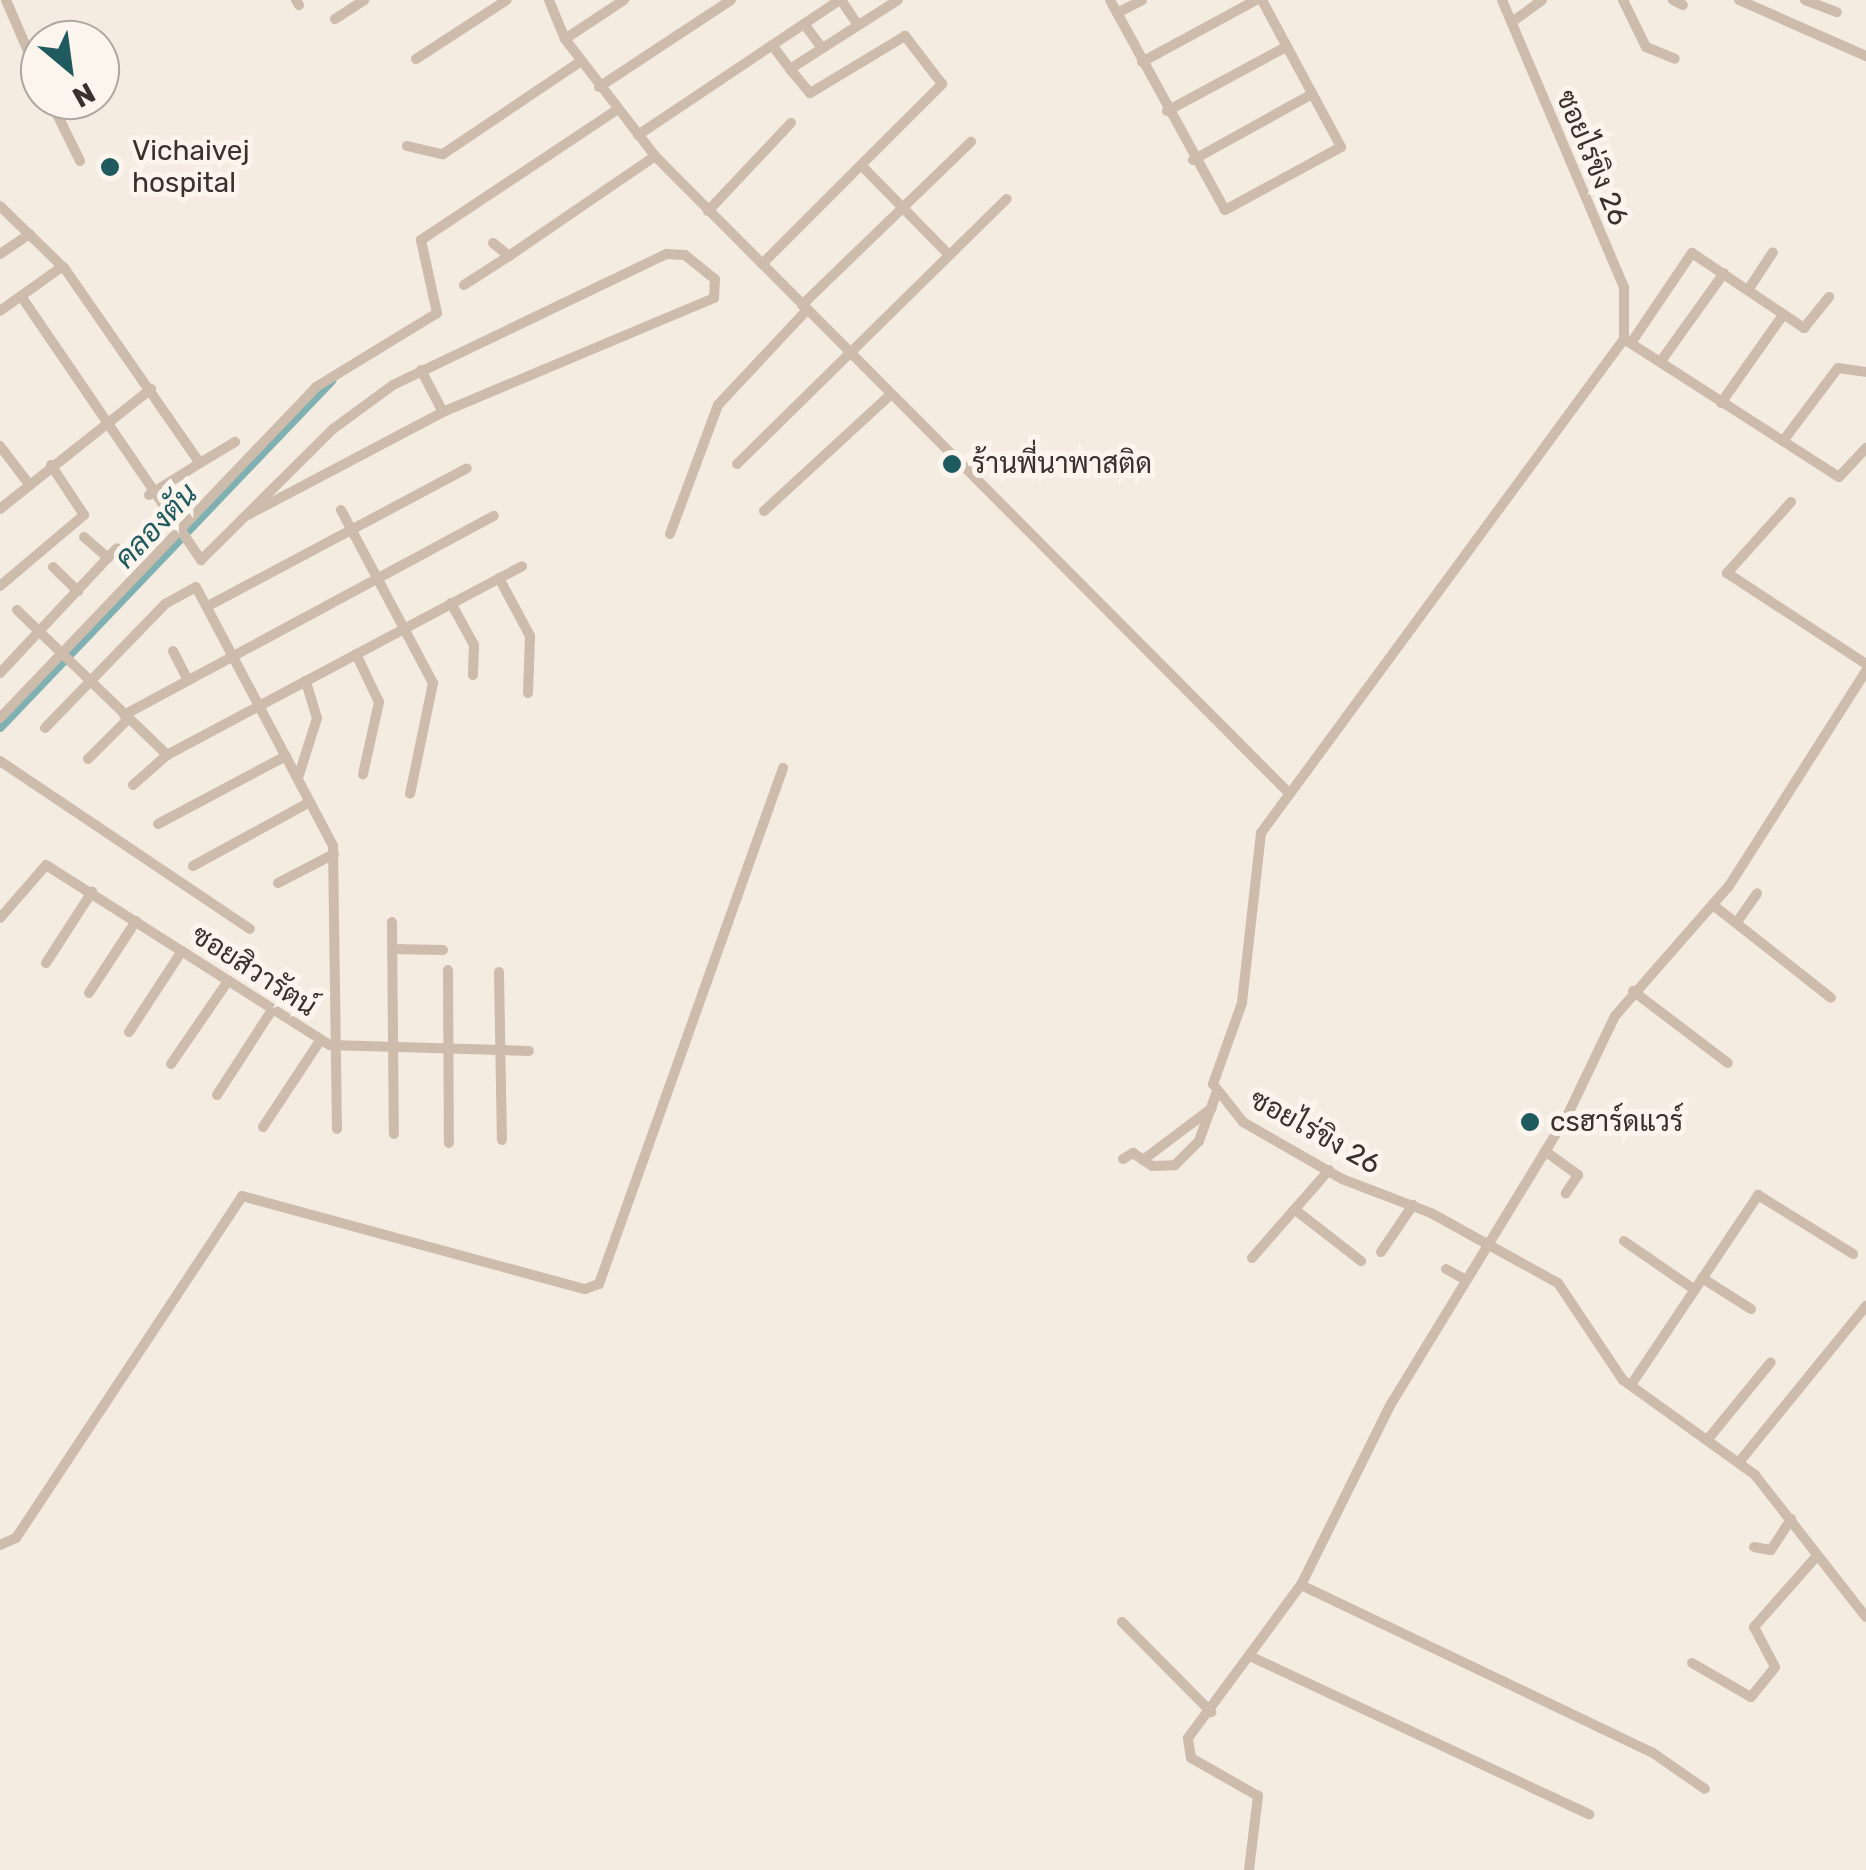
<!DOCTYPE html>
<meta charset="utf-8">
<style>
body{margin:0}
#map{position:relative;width:1866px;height:1870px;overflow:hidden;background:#f4ebe1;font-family:Rubik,Sarabun,sans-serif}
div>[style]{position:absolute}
.canal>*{height:10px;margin:-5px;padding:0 5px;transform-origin:5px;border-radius:5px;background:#7fb0b2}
.minor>*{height:10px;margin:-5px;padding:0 5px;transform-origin:5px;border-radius:5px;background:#cdbbac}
.dots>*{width:28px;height:28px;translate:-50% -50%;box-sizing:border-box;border:5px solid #fbf5ee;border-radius:50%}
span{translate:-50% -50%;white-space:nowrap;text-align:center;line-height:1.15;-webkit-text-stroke:10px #fbf5ee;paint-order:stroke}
.poi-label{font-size:28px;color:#3b302b}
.left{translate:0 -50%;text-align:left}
.street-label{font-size:28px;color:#3b302b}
.water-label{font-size:30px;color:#1f5a5e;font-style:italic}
.north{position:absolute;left:20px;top:20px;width:100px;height:100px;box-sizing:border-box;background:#fbf5ee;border:2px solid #aea6a0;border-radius:50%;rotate:151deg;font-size:28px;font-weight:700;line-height:40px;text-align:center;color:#3b302b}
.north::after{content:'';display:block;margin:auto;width:35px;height:45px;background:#1f5a5e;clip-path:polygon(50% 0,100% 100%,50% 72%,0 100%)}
</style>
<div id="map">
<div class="canal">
<i style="left:0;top:727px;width:480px;rotate:-46.3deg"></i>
</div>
<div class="minor">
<i style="left:6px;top:0;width:86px;rotate:66.7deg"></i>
<i style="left:296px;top:0;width:6px;rotate:59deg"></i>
<i style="left:549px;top:0;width:42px;rotate:67.7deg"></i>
<i style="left:565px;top:39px;width:148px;rotate:52.4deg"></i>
<i style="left:655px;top:156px;width:900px;rotate:45.14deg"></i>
<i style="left:841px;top:0;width:30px;rotate:56deg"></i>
<i style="left:1110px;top:0;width:239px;rotate:61.3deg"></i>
<i style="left:1225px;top:210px;width:132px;rotate:-28.5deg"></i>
<i style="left:1341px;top:147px;width:167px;rotate:-118.3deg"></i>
<i style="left:1502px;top:0;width:312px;rotate:67deg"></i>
<i style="left:1624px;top:287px;width:52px;rotate:90deg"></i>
<i style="left:1624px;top:339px;width:613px;rotate:126.31deg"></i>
<i style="left:1261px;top:833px;width:171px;rotate:96.4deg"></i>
<i style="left:1242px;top:1003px;width:86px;rotate:109.7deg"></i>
<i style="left:1213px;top:1084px;width:48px;rotate:51.7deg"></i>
<i style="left:1243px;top:1122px;width:114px;rotate:29.9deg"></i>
<i style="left:1342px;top:1179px;width:95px;rotate:20.9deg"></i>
<i style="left:1431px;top:1213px;width:145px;rotate:28.9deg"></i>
<i style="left:1558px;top:1283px;width:117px;rotate:56.2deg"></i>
<i style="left:1623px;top:1380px;width:163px;rotate:35.7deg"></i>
<i style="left:1755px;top:1475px;width:180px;rotate:52deg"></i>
<i style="left:1623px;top:0;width:52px;rotate:63.9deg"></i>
<i style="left:1646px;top:47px;width:31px;rotate:22deg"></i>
<i style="left:1673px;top:0;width:11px;rotate:27deg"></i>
<i style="left:1739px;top:0;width:139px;rotate:23.8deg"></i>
<i style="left:1805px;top:0;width:34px;rotate:21deg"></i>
<i style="left:1117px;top:13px;width:28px;rotate:-27deg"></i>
<i style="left:335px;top:19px;width:35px;rotate:-33deg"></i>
<i style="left:1512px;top:22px;width:37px;rotate:-36deg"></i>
<i style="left:804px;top:24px;width:30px;rotate:53deg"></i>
<i style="left:565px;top:39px;width:71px;rotate:-33.5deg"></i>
<i style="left:772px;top:45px;width:30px;rotate:53deg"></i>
<i style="left:790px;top:69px;width:128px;rotate:-32.6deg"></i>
<i style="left:416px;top:59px;width:108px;rotate:-33deg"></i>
<i style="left:1142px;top:62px;width:130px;rotate:-28.5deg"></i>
<i style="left:599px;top:87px;width:158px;rotate:-33.4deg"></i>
<i style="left:50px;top:100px;width:68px;rotate:63.8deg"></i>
<i style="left:1167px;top:111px;width:135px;rotate:-28.3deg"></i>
<i style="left:638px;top:135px;width:243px;rotate:-33.8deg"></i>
<i style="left:407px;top:146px;width:37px;rotate:13deg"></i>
<i style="left:443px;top:154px;width:165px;rotate:-33.9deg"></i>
<i style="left:1193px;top:160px;width:136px;rotate:-29deg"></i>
<i style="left:861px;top:165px;width:126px;rotate:45.6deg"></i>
<i style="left:0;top:206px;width:91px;rotate:44.1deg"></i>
<i style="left:65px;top:269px;width:236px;rotate:55.2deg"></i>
<i style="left:200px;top:463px;width:41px;rotate:-31deg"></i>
<i style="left:708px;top:211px;width:121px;rotate:-46.7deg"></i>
<i style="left:493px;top:243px;width:21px;rotate:39deg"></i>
<i style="left:509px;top:256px;width:177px;rotate:-34.4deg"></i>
<i style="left:0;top:254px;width:36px;rotate:-34deg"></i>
<i style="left:762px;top:264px;width:255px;rotate:-45deg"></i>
<i style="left:942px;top:84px;width:61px;rotate:-127.6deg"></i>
<i style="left:905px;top:36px;width:111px;rotate:149deg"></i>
<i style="left:810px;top:93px;width:31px;rotate:-130deg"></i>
<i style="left:464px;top:285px;width:54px;rotate:-32.8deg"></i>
<i style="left:1748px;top:290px;width:45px;rotate:-56.7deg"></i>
<i style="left:21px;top:296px;width:320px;rotate:55.7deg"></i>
<i style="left:201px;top:560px;width:186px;rotate:-44.8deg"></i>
<i style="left:333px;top:429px;width:74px;rotate:-36.3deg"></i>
<i style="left:393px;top:385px;width:303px;rotate:-25.6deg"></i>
<i style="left:666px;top:254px;width:19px;rotate:3deg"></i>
<i style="left:685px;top:255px;width:38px;rotate:39deg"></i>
<i style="left:715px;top:279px;width:19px;rotate:93deg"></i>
<i style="left:714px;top:298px;width:292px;rotate:157.2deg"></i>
<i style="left:445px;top:411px;width:223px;rotate:152.2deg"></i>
<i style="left:802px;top:305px;width:235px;rotate:-44deg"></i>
<i style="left:0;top:311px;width:77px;rotate:-35.5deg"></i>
<i style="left:1624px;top:339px;width:255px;rotate:32.7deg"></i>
<i style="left:1839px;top:477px;width:40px;rotate:-47deg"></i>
<i style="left:1631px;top:343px;width:109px;rotate:-55.9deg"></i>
<i style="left:1692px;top:253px;width:135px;rotate:33.8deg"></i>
<i style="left:1804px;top:328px;width:40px;rotate:-51deg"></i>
<i style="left:1661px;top:361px;width:108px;rotate:-54.4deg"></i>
<i style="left:421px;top:370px;width:47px;rotate:62.4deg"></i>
<i style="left:1721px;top:403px;width:108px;rotate:-54.8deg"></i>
<i style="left:1783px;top:441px;width:91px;rotate:-53deg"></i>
<i style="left:1838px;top:368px;width:28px;rotate:8deg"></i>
<i style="left:0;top:446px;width:48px;rotate:52.7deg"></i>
<i style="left:737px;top:464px;width:378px;rotate:-44.5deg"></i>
<i style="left:149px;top:495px;width:60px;rotate:-32.1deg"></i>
<i style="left:1791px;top:502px;width:96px;rotate:132deg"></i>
<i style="left:1727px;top:573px;width:166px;rotate:33.2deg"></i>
<i style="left:0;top:509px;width:193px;rotate:-38.5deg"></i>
<i style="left:341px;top:510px;width:196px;rotate:62deg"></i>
<i style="left:433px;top:683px;width:113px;rotate:101.7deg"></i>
<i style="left:764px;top:511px;width:171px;rotate:-42.6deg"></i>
<i style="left:670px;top:534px;width:138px;rotate:-69.6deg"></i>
<i style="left:718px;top:405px;width:130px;rotate:-46.9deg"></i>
<i style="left:84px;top:537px;width:32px;rotate:41deg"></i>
<i style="left:53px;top:567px;width:35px;rotate:44deg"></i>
<i style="left:499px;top:578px;width:66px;rotate:61.9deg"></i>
<i style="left:530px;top:636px;width:57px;rotate:92deg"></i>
<i style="left:0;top:586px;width:110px;rotate:-40.2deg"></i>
<i style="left:84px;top:515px;width:60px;rotate:-123.4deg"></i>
<i style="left:451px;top:603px;width:48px;rotate:61.3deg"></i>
<i style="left:474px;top:645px;width:30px;rotate:92deg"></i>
<i style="left:208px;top:606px;width:293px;rotate:-28deg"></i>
<i style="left:17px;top:610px;width:209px;rotate:44deg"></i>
<i style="left:173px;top:651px;width:33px;rotate:63deg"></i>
<i style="left:356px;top:654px;width:53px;rotate:64.4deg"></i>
<i style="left:379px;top:702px;width:74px;rotate:102.5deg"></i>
<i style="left:0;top:673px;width:171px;rotate:-46.9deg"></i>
<i style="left:124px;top:715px;width:420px;rotate:-28.3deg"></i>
<i style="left:0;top:718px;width:458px;rotate:-46.3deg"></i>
<i style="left:316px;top:387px;width:142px;rotate:-31.4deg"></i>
<i style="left:437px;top:313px;width:75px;rotate:-102.4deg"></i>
<i style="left:421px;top:240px;width:235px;rotate:-33.6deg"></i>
<i style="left:45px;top:728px;width:173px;rotate:-45.9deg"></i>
<i style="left:165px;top:604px;width:35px;rotate:-29deg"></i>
<i style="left:196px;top:587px;width:293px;rotate:62.1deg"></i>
<i style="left:333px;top:846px;width:283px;rotate:89.2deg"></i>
<i style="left:88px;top:759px;width:57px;rotate:-45deg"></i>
<i style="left:0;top:761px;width:301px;rotate:33.9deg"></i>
<i style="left:298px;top:778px;width:63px;rotate:-72.4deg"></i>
<i style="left:317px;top:718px;width:39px;rotate:-107deg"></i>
<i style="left:133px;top:785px;width:45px;rotate:-41.4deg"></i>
<i style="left:167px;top:755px;width:402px;rotate:-28deg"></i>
<i style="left:158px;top:824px;width:145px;rotate:-28deg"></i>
<i style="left:193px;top:866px;width:133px;rotate:-28.7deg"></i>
<i style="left:278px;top:883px;width:63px;rotate:-27.4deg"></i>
<i style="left:1713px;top:905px;width:150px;rotate:38.2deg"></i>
<i style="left:0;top:918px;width:70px;rotate:-49deg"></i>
<i style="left:46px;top:865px;width:336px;rotate:32.4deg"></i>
<i style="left:330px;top:1045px;width:199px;rotate:1.7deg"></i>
<i style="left:392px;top:922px;width:212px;rotate:89.5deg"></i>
<i style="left:1737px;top:922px;width:35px;rotate:-55deg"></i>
<i style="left:393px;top:949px;width:50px;rotate:1.1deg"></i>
<i style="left:46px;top:963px;width:85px;rotate:-57.1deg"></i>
<i style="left:448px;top:970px;width:173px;rotate:89.7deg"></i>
<i style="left:499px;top:972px;width:168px;rotate:89deg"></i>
<i style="left:1633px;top:991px;width:119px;rotate:37.2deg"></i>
<i style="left:89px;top:993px;width:86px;rotate:-56.9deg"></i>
<i style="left:129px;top:1032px;width:97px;rotate:-56.8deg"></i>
<i style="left:171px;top:1064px;width:101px;rotate:-55.5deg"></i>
<i style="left:217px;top:1095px;width:101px;rotate:-57.1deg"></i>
<i style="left:263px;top:1127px;width:103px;rotate:-56.5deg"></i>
<i style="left:1545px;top:1151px;width:41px;rotate:36deg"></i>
<i style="left:1578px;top:1175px;width:22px;rotate:124deg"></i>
<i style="left:1123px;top:1159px;width:12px;rotate:-31deg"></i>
<i style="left:1133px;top:1153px;width:23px;rotate:34deg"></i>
<i style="left:1152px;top:1166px;width:23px;rotate:-2deg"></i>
<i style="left:1175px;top:1165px;width:34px;rotate:-45deg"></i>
<i style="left:1199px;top:1141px;width:50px;rotate:-70.1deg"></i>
<i style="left:1143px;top:1160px;width:86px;rotate:-37deg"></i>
<i style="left:1298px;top:1212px;width:80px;rotate:37.9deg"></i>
<i style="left:1624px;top:1241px;width:86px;rotate:34.6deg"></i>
<i style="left:1381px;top:1252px;width:57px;rotate:-55.8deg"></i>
<i style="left:1252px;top:1258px;width:117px;rotate:-48.8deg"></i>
<i style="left:1446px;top:1269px;width:21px;rotate:29deg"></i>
<i style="left:1702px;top:1278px;width:58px;rotate:32.3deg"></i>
<i style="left:1631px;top:1385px;width:229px;rotate:-56.2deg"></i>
<i style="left:1758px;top:1195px;width:112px;rotate:31.8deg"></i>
<i style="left:1708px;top:1439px;width:99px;rotate:-50.7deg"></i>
<i style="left:1740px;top:1461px;width:200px;rotate:-50.9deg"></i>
<i style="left:0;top:1545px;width:17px;rotate:-24deg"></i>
<i style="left:16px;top:1538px;width:410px;rotate:-56.5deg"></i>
<i style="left:242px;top:1196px;width:355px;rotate:15.2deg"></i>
<i style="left:585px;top:1289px;width:15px;rotate:-20deg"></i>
<i style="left:599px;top:1284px;width:548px;rotate:-70.37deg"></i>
<i style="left:1754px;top:1547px;width:17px;rotate:10deg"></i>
<i style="left:1771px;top:1550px;width:37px;rotate:-57deg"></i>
<i style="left:1301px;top:1585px;width:390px;rotate:25.5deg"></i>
<i style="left:1653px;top:1753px;width:63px;rotate:34.7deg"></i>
<i style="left:1122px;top:1622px;width:127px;rotate:45.3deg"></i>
<i style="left:1254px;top:1658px;width:370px;rotate:25deg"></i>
<i style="left:1692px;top:1663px;width:68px;rotate:30deg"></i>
<i style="left:1751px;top:1697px;width:38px;rotate:-51deg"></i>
<i style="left:1775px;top:1667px;width:45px;rotate:-117.7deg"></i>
<i style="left:1754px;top:1627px;width:94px;rotate:-48.5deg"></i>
<i style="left:1249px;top:1870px;width:75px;rotate:-83.1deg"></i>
<i style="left:1258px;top:1796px;width:77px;rotate:-150.4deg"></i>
<i style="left:1191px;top:1758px;width:20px;rotate:-99deg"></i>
<i style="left:1188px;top:1738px;width:190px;rotate:-53.6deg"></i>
<i style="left:1301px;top:1585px;width:202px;rotate:-63.6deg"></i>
<i style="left:1391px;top:1404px;width:340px;rotate:-58.6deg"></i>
<i style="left:1568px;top:1114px;width:109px;rotate:-64.4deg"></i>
<i style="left:1615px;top:1016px;width:173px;rotate:-48.8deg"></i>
<i style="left:1729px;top:886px;width:255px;rotate:-57.5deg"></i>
</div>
<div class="dots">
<i style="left:110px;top:167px;background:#1f5a5e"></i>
<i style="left:952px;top:464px;background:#1f5a5e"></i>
<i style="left:1530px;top:1122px;background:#1f5a5e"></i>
</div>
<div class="poi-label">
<span class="left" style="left:132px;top:167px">Vichaivej<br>hospital</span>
<span class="left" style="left:972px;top:464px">ร้านพี่นาพาสติด</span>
<span class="left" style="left:1550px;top:1122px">csฮาร์ดแวร์</span>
</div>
<div class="street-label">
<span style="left:1592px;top:158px;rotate:67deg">ซอยไร่ขิง 26</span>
<span style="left:254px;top:971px;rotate:33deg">ซอยสิวารัตน์</span>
<span style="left:1315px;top:1132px;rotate:29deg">ซอยไร่ขิง 26</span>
</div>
<div class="water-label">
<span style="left:156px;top:526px;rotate:-46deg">คลองตัน</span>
</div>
<div class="north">N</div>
</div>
